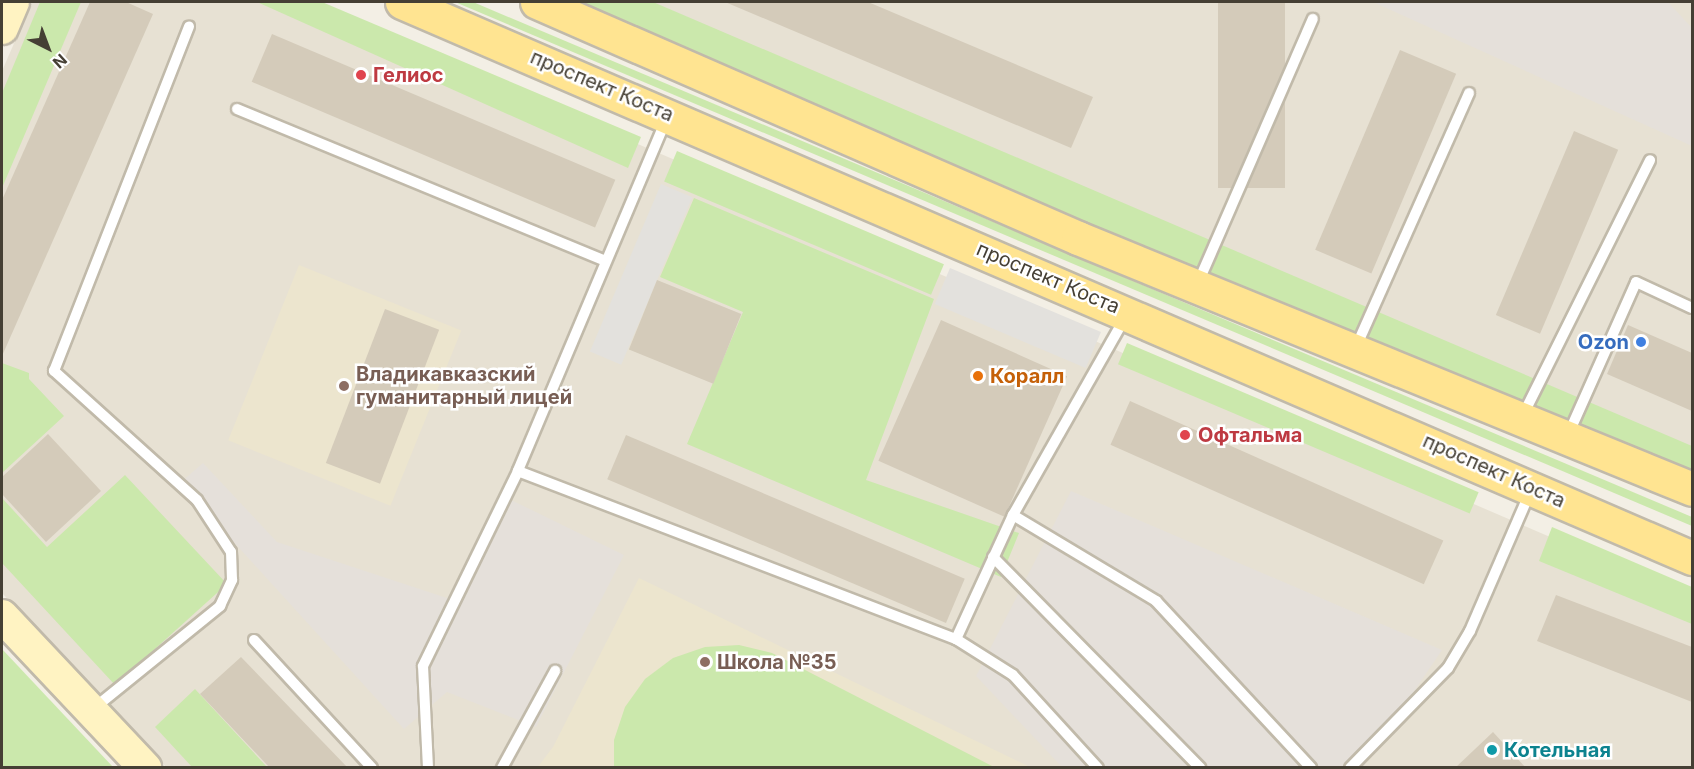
<!DOCTYPE html>
<meta charset="utf-8">
<style>
body{margin:0}
#map{position:relative;width:1694px;height:769px;overflow:hidden;background:#f3efe5;font-family:Inter,sans-serif}
div>[style]{position:absolute}
.residential>*{inset:0;background:#e7e1d3}
.industrial>*{inset:0;background:#e5e0da}
.education>*{inset:0;background:#ece5ce;transform-origin:0 0}
.green>*{inset:0;background:#cbe8ac;transform-origin:0 0}
.parking>*{inset:0;background:#e3e1dd;transform-origin:0 0}
.building>*{inset:0;background:#d4cbba;transform-origin:0 0}
.roads{filter:drop-shadow(2px 0 #c1baaa) drop-shadow(-2px 0 #c1baaa) drop-shadow(0 2px #c1baaa) drop-shadow(0 -2px #c1baaa)}
.lane>*{height:10px;margin:-5px;padding:0 5px;transform-origin:5px;border-radius:5px;background:#fff}
.secondary>*{height:32px;margin:-16px;padding:0 16px;transform-origin:16px;border-radius:16px;background:#fff3c2}
.primary>*{height:33px;margin:-16.5px;padding:0 16.5px;transform-origin:16.5px;border-radius:16.5px;background:#ffe491}
.dots>*{width:16px;height:16px;translate:-50% -50%;box-sizing:border-box;border:3px solid #fff;border-radius:50%}
span{translate:-50% -50%;white-space:nowrap;text-align:center;line-height:1.15;-webkit-text-stroke:5px #fff;paint-order:stroke}
.health-label{font-size:20px;color:#be3a42;font-weight:700}
.left{translate:0 -50%;text-align:left}
.street-label{font-size:20px;color:#453f34}
.shop-label{font-size:20px;color:#366cbe;font-weight:700}
.right{translate:-100% -50%;text-align:right}
.education-label{font-size:20px;color:#785e54;font-weight:700}
.food-label{font-size:20px;color:#c56008;font-weight:700}
.culture-label{font-size:20px;color:#0d838f;font-weight:700}
.frame{position:absolute;inset:0;border:3px solid #453f34;pointer-events:none}
.north{position:absolute;left:18px;top:18px;width:60px;height:60px;-webkit-text-stroke:4px #fff;paint-order:stroke;rotate:138deg;font-size:16px;font-weight:700;line-height:24px;text-align:center;color:#453f34}
.north::after{content:'';display:block;margin:auto;width:21px;height:27px;background:#453f34;clip-path:polygon(50% 0,100% 100%,50% 72%,0 100%)}
</style>
<div id="map">
<div class="residential">
<i style="clip-path:polygon(32px 2px,308px 2px,1692px 598px,1692px 767px,166px 767px,2px 593px,2px 71px)"></i>
<i style="clip-path:polygon(537px 2px,1692px 2px,1692px 489px)"></i>
</div>
<div class="industrial">
<i style="clip-path:polygon(1373px 2px,1668px 2px,1692px 28px,1692px 146px)"></i>
<i style="clip-path:polygon(203px 463px,277px 542px,456px 601px,505px 497px,624px 555px,536px 727px,447px 692px,404px 729px,180px 483px)"></i>
<i style="clip-path:polygon(1071px 491px,1442px 650px,1363px 767px,1062px 767px,976px 676px)"></i>
</div>
<div class="education">
<i style="left:299px;top:265px;width:175px;height:189px;rotate:22deg"></i>
<i style="clip-path:polygon(639px 578px,1030px 767px,537px 768px,553px 747px)"></i>
</div>
<div class="green">
<i style="clip-path:polygon(40px 2px,81px 2px,2px 188px,2px 93px)"></i>
<i style="clip-path:polygon(257px 2px,322px 2px,641px 137px,628px 168px)"></i>
<i style="clip-path:polygon(455px 2px,473px 2px,1692px 517px,1692px 526px)"></i>
<i style="clip-path:polygon(549px 2px,653px 2px,1692px 446px,1692px 486px)"></i>
<i style="left:677px;top:151px;width:290px;height:33px;rotate:23deg"></i>
<i style="clip-path:polygon(694px 198px,934px 299px,866px 480px,1019px 533px,1001px 577px,687px 444px,743px 312px,660px 277px)"></i>
<i style="left:1127px;top:343px;width:382px;height:23px;rotate:23deg"></i>
<i style="clip-path:polygon(2px 363px,29px 373px,29px 379px,64px 416px,2px 473px)"></i>
<i style="clip-path:polygon(125px 475px,227px 584px,115px 685px,2px 563px,2px 498px,47px 547px)"></i>
<i style="clip-path:polygon(1552px 527px,1692px 587px,1692px 624px,1539px 561px)"></i>
<i style="clip-path:polygon(739px 645px,772px 653px,994px 767px,614px 767px,614px 740px,625px 707px,645px 679px,673px 658px,705px 647px)"></i>
<i style="clip-path:polygon(2px 649px,113px 767px,2px 767px)"></i>
<i style="clip-path:polygon(195px 689px,267px 767px,192px 767px,155px 727px)"></i>
</div>
<div class="parking">
<i style="left:661px;top:184px;width:34px;height:182px;rotate:23deg"></i>
<i style="left:950px;top:268px;width:164px;height:39px;rotate:23deg"></i>
</div>
<div class="building">
<i style="clip-path:polygon(90px 2px,126px 2px,153px 14px,2px 356px,2px 200px)"></i>
<i style="clip-path:polygon(725px 2px,868px 2px,1093px 97px,1071px 148px)"></i>
<i style="left:1218px;top:2px;width:67px;height:186px"></i>
<i style="left:272px;top:34px;width:373px;height:52px;rotate:23deg"></i>
<i style="left:1400px;top:50px;width:61px;height:217px;rotate:23deg"></i>
<i style="left:1574px;top:131px;width:48px;height:200px;rotate:23deg"></i>
<i style="left:657px;top:280px;width:91px;height:75px;rotate:22deg"></i>
<i style="left:385px;top:309px;width:58px;height:165px;rotate:21deg"></i>
<i style="left:941px;top:320px;width:138px;height:154px;rotate:24deg"></i>
<i style="clip-path:polygon(1628px 325px,1692px 353px,1692px 411px,1607px 374px)"></i>
<i style="left:1130px;top:401px;width:343px;height:48px;rotate:24deg"></i>
<i style="clip-path:polygon(48px 434px,101px 491px,46px 542px,2px 494px,2px 477px)"></i>
<i style="left:626px;top:435px;width:368px;height:48px;rotate:23deg"></i>
<i style="clip-path:polygon(1556px 595px,1692px 647px,1692px 702px,1537px 641px)"></i>
<i style="clip-path:polygon(241px 657px,348px 768px,270px 768px,200px 694px)"></i>
<i style="clip-path:polygon(1493px 732px,1526px 768px,1455px 768px)"></i>
</div>
<div class="roads">
<div class="lane">
<i style="left:237px;top:109px;width:398px;rotate:22.4deg"></i>
<i style="left:666px;top:120px;width:381px;rotate:112.9deg"></i>
<i style="left:518px;top:471px;width:469px;rotate:21deg"></i>
<i style="left:956px;top:639px;width:67px;rotate:32.3deg"></i>
<i style="left:1013px;top:675px;width:126px;rotate:47.6deg"></i>
<i style="left:1198px;top:283px;width:288px;rotate:-66.5deg"></i>
<i style="left:1356px;top:347px;width:278px;rotate:-66deg"></i>
<i style="left:1522px;top:417px;width:287px;rotate:-63.5deg"></i>
<i style="left:1568px;top:435px;width:167px;rotate:-66deg"></i>
<i style="left:1636px;top:282px;width:62px;rotate:24.9deg"></i>
<i style="left:1013px;top:515px;width:167px;rotate:31deg"></i>
<i style="left:1156px;top:601px;width:228px;rotate:47.1deg"></i>
<i style="left:993px;top:557px;width:296px;rotate:45.5deg"></i>
<i style="left:956px;top:639px;width:136px;rotate:-65.3deg"></i>
<i style="left:1013px;top:515px;width:227px;rotate:-60.4deg"></i>
<i style="left:254px;top:640px;width:174px;rotate:47.3deg"></i>
<i style="left:93px;top:709px;width:164px;rotate:-39deg"></i>
<i style="left:220px;top:606px;width:29px;rotate:-65deg"></i>
<i style="left:232px;top:580px;width:28px;rotate:-92deg"></i>
<i style="left:231px;top:552px;width:62px;rotate:-123.2deg"></i>
<i style="left:197px;top:500px;width:193px;rotate:-137.9deg"></i>
<i style="left:54px;top:371px;width:370px;rotate:-68.6deg"></i>
<i style="left:428px;top:768px;width:102px;rotate:-92.8deg"></i>
<i style="left:423px;top:666px;width:217px;rotate:-64deg"></i>
<i style="left:502px;top:768px;width:111px;rotate:-61.3deg"></i>
<i style="left:1350px;top:768px;width:140px;rotate:-45.6deg"></i>
<i style="left:1448px;top:668px;width:43px;rotate:-59.3deg"></i>
<i style="left:1470px;top:631px;width:154px;rotate:-66.6deg"></i>
</div>
<div class="secondary">
<i style="left:2px;top:28px;width:28px;rotate:-67deg"></i>
<i style="left:2px;top:616px;width:209px;rotate:46.7deg"></i>
</div>
<div class="primary">
<i style="left:402px;top:2px;width:1405px;rotate:23.32deg"></i>
<i style="left:537px;top:2px;width:590px;rotate:23.57deg"></i>
<i style="left:1078px;top:238px;width:663px;rotate:22.23deg"></i>
</div>
</div>
<div class="dots">
<i style="left:361px;top:75px;background:#e0444e"></i>
<i style="left:1641px;top:342px;background:#3f7fe0"></i>
<i style="left:978px;top:376px;background:#e8710a"></i>
<i style="left:344px;top:386px;background:#8d6e63"></i>
<i style="left:1185px;top:435px;background:#e0444e"></i>
<i style="left:705px;top:662px;background:#8d6e63"></i>
<i style="left:1492px;top:750px;background:#0f9aa8"></i>
</div>
<div class="health-label">
<span class="left" style="left:373px;top:75px">Гелиос</span>
<span class="left" style="left:1198px;top:435px">Офтальма</span>
</div>
<div class="street-label">
<span style="left:602px;top:86px;rotate:23deg">проспект Коста</span>
<span style="left:1048px;top:278px;rotate:23deg">проспект Коста</span>
<span style="left:1494px;top:471px;rotate:24deg">проспект Коста</span>
</div>
<div class="shop-label">
<span class="right" style="left:1629px;top:342px">Ozon</span>
</div>
<div class="education-label">
<span class="left" style="left:356px;top:386px">Владикавказский<br>гуманитарный лицей</span>
<span class="left" style="left:717px;top:662px">Школа №35</span>
</div>
<div class="food-label">
<span class="left" style="left:990px;top:376px">Коралл</span>
</div>
<div class="culture-label">
<span class="left" style="left:1504px;top:750px">Котельная</span>
</div>
<div class="frame"></div>
<div class="north">N</div>
</div>
